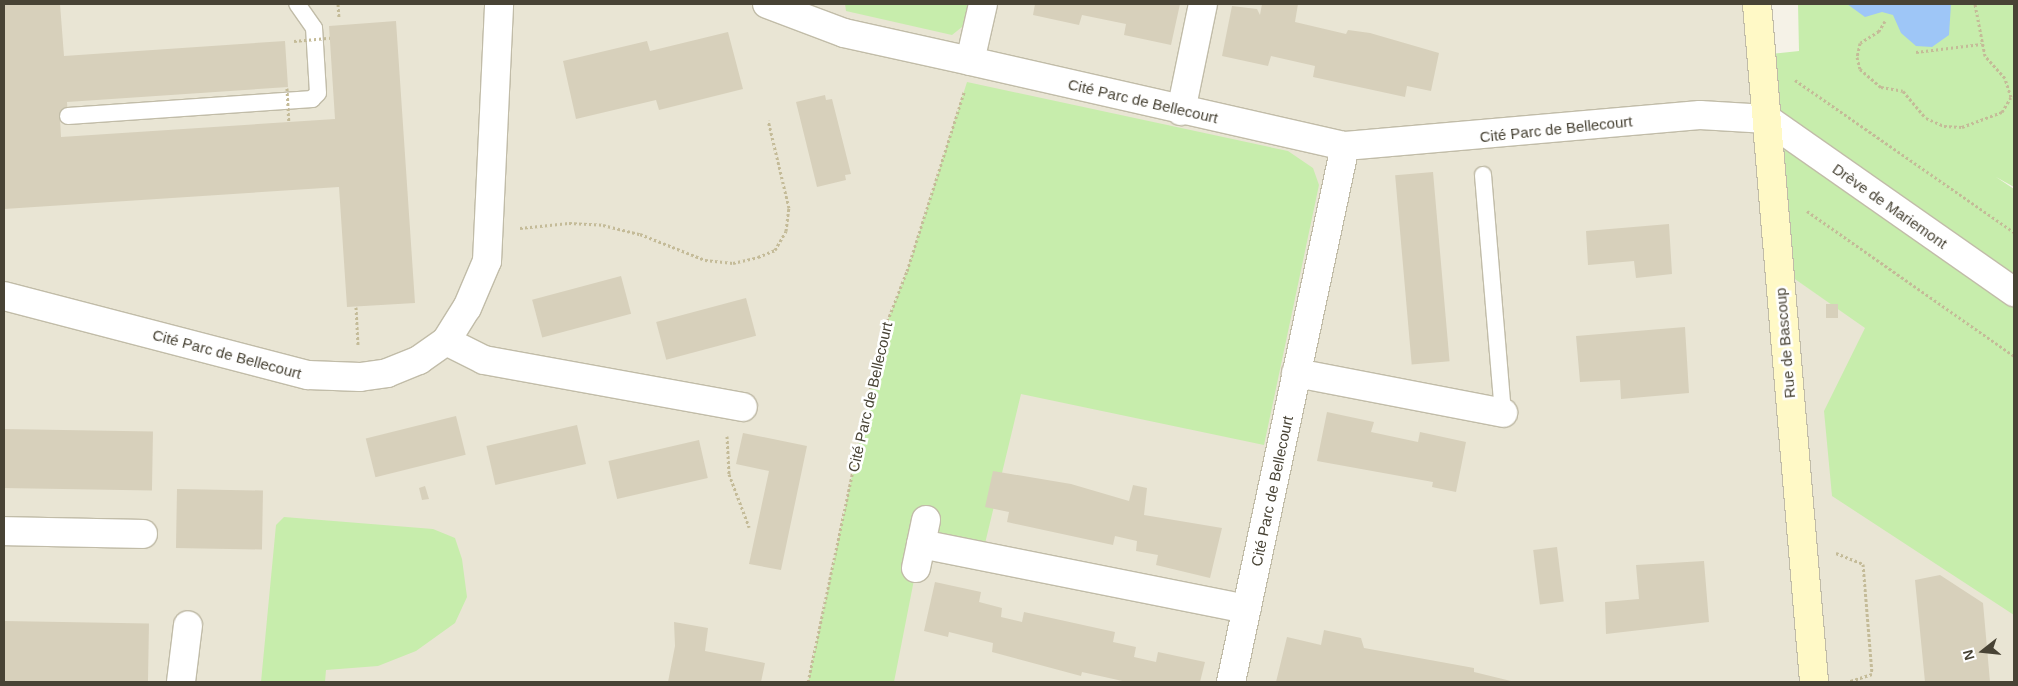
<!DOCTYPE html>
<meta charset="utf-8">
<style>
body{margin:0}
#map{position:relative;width:2018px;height:686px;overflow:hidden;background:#f5f2e7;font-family:Arial,sans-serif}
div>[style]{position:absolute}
.residential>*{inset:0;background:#e9e5d4}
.green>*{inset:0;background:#c7edac}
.water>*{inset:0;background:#9ec6f7}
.building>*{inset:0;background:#d7d0bb;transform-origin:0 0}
.path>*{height:3px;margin-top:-1.5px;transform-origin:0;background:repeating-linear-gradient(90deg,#c4bb98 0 2.5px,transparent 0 5px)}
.roads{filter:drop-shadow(1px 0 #c1bca8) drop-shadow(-1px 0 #c1bca8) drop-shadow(0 1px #c1bca8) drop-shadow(0 -1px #c1bca8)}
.service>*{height:16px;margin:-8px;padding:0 8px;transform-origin:8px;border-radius:8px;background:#fff}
.minor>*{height:28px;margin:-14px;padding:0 14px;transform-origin:14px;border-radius:14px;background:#fff}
.tertiary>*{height:28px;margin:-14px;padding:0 14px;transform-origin:14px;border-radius:14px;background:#fff}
.secondary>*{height:28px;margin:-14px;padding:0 14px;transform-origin:14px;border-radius:14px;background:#fff9c6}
.path-bridge>*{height:3px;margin-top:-1.5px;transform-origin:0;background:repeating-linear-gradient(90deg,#c4bb98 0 2.5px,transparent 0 5px)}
span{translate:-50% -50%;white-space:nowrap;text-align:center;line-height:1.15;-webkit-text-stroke:5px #fff;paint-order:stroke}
.street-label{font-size:15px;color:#484335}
.frame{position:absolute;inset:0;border:5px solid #484335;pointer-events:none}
.north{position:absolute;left:1958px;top:626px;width:50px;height:50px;-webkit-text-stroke:4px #fff;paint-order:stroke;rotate:254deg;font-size:14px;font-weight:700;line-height:20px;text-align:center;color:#484335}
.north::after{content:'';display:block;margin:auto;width:18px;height:22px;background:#484335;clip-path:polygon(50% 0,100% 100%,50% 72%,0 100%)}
</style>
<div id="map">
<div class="residential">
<i style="clip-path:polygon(4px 4px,1758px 4px,1779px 268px,2014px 429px,2014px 682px,4px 682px)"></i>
</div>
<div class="green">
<i style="clip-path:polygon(845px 4px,970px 4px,962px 27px,952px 35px,846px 11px)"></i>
<i style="clip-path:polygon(1798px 4px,2014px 4px,2014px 187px,1996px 177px,2014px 189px,2014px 615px,1832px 496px,1824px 411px,1865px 328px,1779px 268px,1760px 55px,1799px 51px)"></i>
<i style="clip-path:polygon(967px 82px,1288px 151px,1313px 168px,1319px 185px,1264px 445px,1021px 394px,982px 556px,921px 544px,894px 682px,808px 682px,882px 335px,907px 271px)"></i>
<i style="clip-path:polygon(284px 517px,433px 529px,455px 538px,462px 559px,467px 597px,455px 623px,416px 651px,378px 666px,326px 670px,325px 682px,261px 682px,276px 525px)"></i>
</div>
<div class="water">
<i style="clip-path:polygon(1847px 4px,1951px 4px,1949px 35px,1932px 47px,1916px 46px,1901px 33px,1893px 15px,1882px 12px,1865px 17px)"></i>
</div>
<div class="building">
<i style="clip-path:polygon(4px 4px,60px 4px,64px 56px,285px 41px,288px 87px,67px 102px,68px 117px,60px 118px,61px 137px,335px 119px,329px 26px,396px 21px,415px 303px,347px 307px,339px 187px,4px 209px)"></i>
<i style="clip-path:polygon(1035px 4px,1180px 4px,1171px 45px,1124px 35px,1126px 24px,1082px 15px,1079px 25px,1033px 15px)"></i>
<i style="clip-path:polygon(1262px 4px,1298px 4px,1295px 22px,1346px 34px,1348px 30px,1370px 33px,1439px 53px,1431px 91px,1407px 86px,1405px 97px,1313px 77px,1315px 66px,1271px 56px,1268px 66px,1222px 56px,1232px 6px,1257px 9px,1260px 15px)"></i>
<i style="clip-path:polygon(728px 32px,743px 89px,659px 110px,656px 100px,576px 119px,563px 61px,647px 41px,650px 51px)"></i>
<i style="clip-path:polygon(825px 95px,826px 100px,832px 99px,851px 174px,845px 175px,846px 180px,817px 187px,796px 102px)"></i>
<i style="left:1433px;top:172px;width:190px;height:38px;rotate:85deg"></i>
<i style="clip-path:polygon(1669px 224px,1672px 274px,1636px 278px,1634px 261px,1588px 265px,1586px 231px)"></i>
<i style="left:621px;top:276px;width:39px;height:92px;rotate:75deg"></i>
<i style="left:746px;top:298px;width:39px;height:93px;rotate:75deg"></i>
<i style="left:1826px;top:304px;width:12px;height:14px"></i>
<i style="clip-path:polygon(1685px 327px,1689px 393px,1621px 399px,1620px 380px,1580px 382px,1576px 336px)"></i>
<i style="clip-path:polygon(1327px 412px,1374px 422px,1371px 432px,1418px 442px,1420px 432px,1466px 442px,1456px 492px,1432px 487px,1433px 482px,1317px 461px)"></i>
<i style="left:456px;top:416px;width:40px;height:93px;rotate:76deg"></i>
<i style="left:577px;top:425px;width:40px;height:93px;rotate:77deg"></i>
<i style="left:4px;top:429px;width:149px;height:59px;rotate:1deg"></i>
<i style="clip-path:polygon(743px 433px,807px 446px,781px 570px,749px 564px,769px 471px,736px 464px)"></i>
<i style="left:699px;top:440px;width:39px;height:93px;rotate:77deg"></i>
<i style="clip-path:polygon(993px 471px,1071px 484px,1129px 501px,1133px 485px,1147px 488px,1144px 515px,1222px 528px,1210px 578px,1156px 565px,1158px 555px,1136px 551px,1137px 541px,1115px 536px,1113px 545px,1007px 522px,1009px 512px,985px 507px)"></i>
<i style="clip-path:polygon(425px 486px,429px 499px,422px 500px,419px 488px)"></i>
<i style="left:177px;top:489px;width:86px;height:59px;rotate:1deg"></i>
<i style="left:1557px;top:547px;width:55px;height:24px;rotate:83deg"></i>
<i style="clip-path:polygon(1704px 561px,1709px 622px,1606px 634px,1605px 602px,1639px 599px,1636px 565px)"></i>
<i style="clip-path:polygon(1940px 575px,1983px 603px,1990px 682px,1925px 682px,1915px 580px)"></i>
<i style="clip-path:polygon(935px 582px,981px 592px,979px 602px,1002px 608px,1001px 617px,1022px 622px,1024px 612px,1115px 632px,1113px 642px,1136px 647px,1134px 657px,1156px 662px,1158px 652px,1205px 662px,1200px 682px,1127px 682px,1082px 672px,1081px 676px,992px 652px,993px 643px,949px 632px,948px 637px,924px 631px)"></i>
<i style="left:4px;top:621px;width:145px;height:60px;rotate:1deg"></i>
<i style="clip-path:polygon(674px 622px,708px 628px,705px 651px,765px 663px,761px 682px,668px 682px,675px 646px)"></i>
<i style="clip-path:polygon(1324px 630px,1361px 638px,1364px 648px,1474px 668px,1474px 672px,1515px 682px,1276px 682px,1287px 637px,1321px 645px)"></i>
</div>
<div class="path">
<i style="left:338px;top:4px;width:13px;rotate:86deg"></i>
<i style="left:1885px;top:21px;width:12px;rotate:121deg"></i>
<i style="left:1879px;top:31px;width:22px;rotate:148deg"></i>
<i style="left:1860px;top:43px;width:14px;rotate:102deg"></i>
<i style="left:1857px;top:57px;width:12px;rotate:76deg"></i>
<i style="left:1860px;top:69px;width:28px;rotate:41deg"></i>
<i style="left:1881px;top:87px;width:22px;rotate:10deg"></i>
<i style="left:1903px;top:91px;width:35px;rotate:50deg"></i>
<i style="left:1926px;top:118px;width:20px;rotate:24deg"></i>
<i style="left:1944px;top:126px;width:18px;rotate:3deg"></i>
<i style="left:1962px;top:127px;width:43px;rotate:-20.6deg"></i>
<i style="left:2002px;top:112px;width:17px;rotate:-59deg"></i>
<i style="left:2011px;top:97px;width:20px;rotate:-108deg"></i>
<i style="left:2005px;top:78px;width:30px;rotate:-132deg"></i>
<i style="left:1985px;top:56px;width:53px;rotate:-100.9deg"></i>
<i style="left:1916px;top:52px;width:66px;rotate:-6.9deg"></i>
<i style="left:1795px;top:80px;width:267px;rotate:34.8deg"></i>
<i style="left:1807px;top:211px;width:253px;rotate:35deg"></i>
<i style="left:520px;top:228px;width:49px;rotate:-5.8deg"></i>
<i style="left:569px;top:223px;width:34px;rotate:3deg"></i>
<i style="left:603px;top:225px;width:38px;rotate:14deg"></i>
<i style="left:640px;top:234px;width:70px;rotate:21.8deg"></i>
<i style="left:705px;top:260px;width:28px;rotate:6deg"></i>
<i style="left:733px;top:263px;width:26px;rotate:-13deg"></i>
<i style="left:758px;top:257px;width:18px;rotate:-22deg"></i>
<i style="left:775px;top:250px;width:22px;rotate:-60deg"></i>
<i style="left:786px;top:231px;width:23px;rotate:-83deg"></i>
<i style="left:789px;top:208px;width:90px;rotate:-103.4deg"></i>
<i style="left:356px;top:307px;width:39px;rotate:87deg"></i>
<i style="left:727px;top:436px;width:38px;rotate:87deg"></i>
<i style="left:729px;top:474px;width:57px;rotate:69.3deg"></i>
<i style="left:1836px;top:553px;width:29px;rotate:22deg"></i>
<i style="left:1863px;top:564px;width:110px;rotate:85.3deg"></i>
<i style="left:1872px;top:674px;width:25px;rotate:162deg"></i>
<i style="left:808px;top:682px;width:355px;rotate:-78deg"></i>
<i style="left:882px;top:335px;width:69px;rotate:-68.7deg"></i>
<i style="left:907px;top:271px;width:188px;rotate:-72.3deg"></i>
</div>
<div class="roads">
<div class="service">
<i style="left:68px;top:116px;width:245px;rotate:-4deg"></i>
<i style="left:312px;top:99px;width:8px;rotate:-45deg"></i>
<i style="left:318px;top:93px;width:65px;rotate:-93.5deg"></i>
<i style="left:314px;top:28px;width:29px;rotate:-125deg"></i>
<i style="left:1483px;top:175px;width:239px;rotate:85.2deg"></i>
</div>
<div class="minor">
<i style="left:767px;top:4px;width:82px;rotate:20.6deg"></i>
<i style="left:844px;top:33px;width:129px;rotate:12.5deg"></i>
<i style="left:1181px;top:111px;width:109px;rotate:-78.4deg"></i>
<i style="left:4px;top:296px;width:314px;rotate:14.6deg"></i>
<i style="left:308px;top:375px;width:52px;rotate:2.2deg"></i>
<i style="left:360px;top:377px;width:27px;rotate:-8deg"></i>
<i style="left:387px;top:373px;width:35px;rotate:-22deg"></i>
<i style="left:419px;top:360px;width:33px;rotate:-35deg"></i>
<i style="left:446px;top:341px;width:39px;rotate:-58deg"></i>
<i style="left:467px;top:308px;width:51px;rotate:-66.9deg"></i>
<i style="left:487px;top:261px;width:257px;rotate:-87.3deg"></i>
<i style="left:446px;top:341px;width:42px;rotate:26.6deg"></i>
<i style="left:484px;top:360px;width:263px;rotate:10.3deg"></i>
<i style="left:1296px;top:373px;width:211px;rotate:10.9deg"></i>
<i style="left:4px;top:531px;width:139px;rotate:1.2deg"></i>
<i style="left:921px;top:544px;width:332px;rotate:11.3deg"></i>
<i style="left:916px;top:568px;width:49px;rotate:-78.2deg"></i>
<i style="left:181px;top:682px;width:57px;rotate:-83deg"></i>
<i style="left:1231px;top:682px;width:548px;rotate:-77.99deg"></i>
</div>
<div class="tertiary">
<i style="left:983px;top:4px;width:58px;rotate:102.8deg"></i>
<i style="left:970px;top:61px;width:385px;rotate:12.8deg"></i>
<i style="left:1345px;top:146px;width:356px;rotate:-5deg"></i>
<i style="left:1700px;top:115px;width:67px;rotate:3.4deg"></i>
<i style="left:1767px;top:119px;width:302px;rotate:35deg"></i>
</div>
<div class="secondary">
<i style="left:1757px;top:4px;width:680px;rotate:85.19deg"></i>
</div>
</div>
<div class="path-bridge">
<i style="left:294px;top:41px;width:36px;rotate:-5deg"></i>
<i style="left:287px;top:88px;width:34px;rotate:87deg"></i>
</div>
<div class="street-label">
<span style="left:1143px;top:101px;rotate:13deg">Cité Parc de Bellecourt</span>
<span style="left:1556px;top:129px;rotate:-6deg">Cité Parc de Bellecourt</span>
<span style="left:1890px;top:206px;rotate:35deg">Drève de Mariemont</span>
<span style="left:1785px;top:343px;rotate:-95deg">Rue de Bascoup</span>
<span style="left:227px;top:354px;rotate:15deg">Cité Parc de Bellecourt</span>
<span style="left:870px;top:397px;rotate:-77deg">Cité Parc de Bellecourt</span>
<span style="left:1272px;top:491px;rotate:-78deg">Cité Parc de Bellecourt</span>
</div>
<div class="frame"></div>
<div class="north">N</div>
</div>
